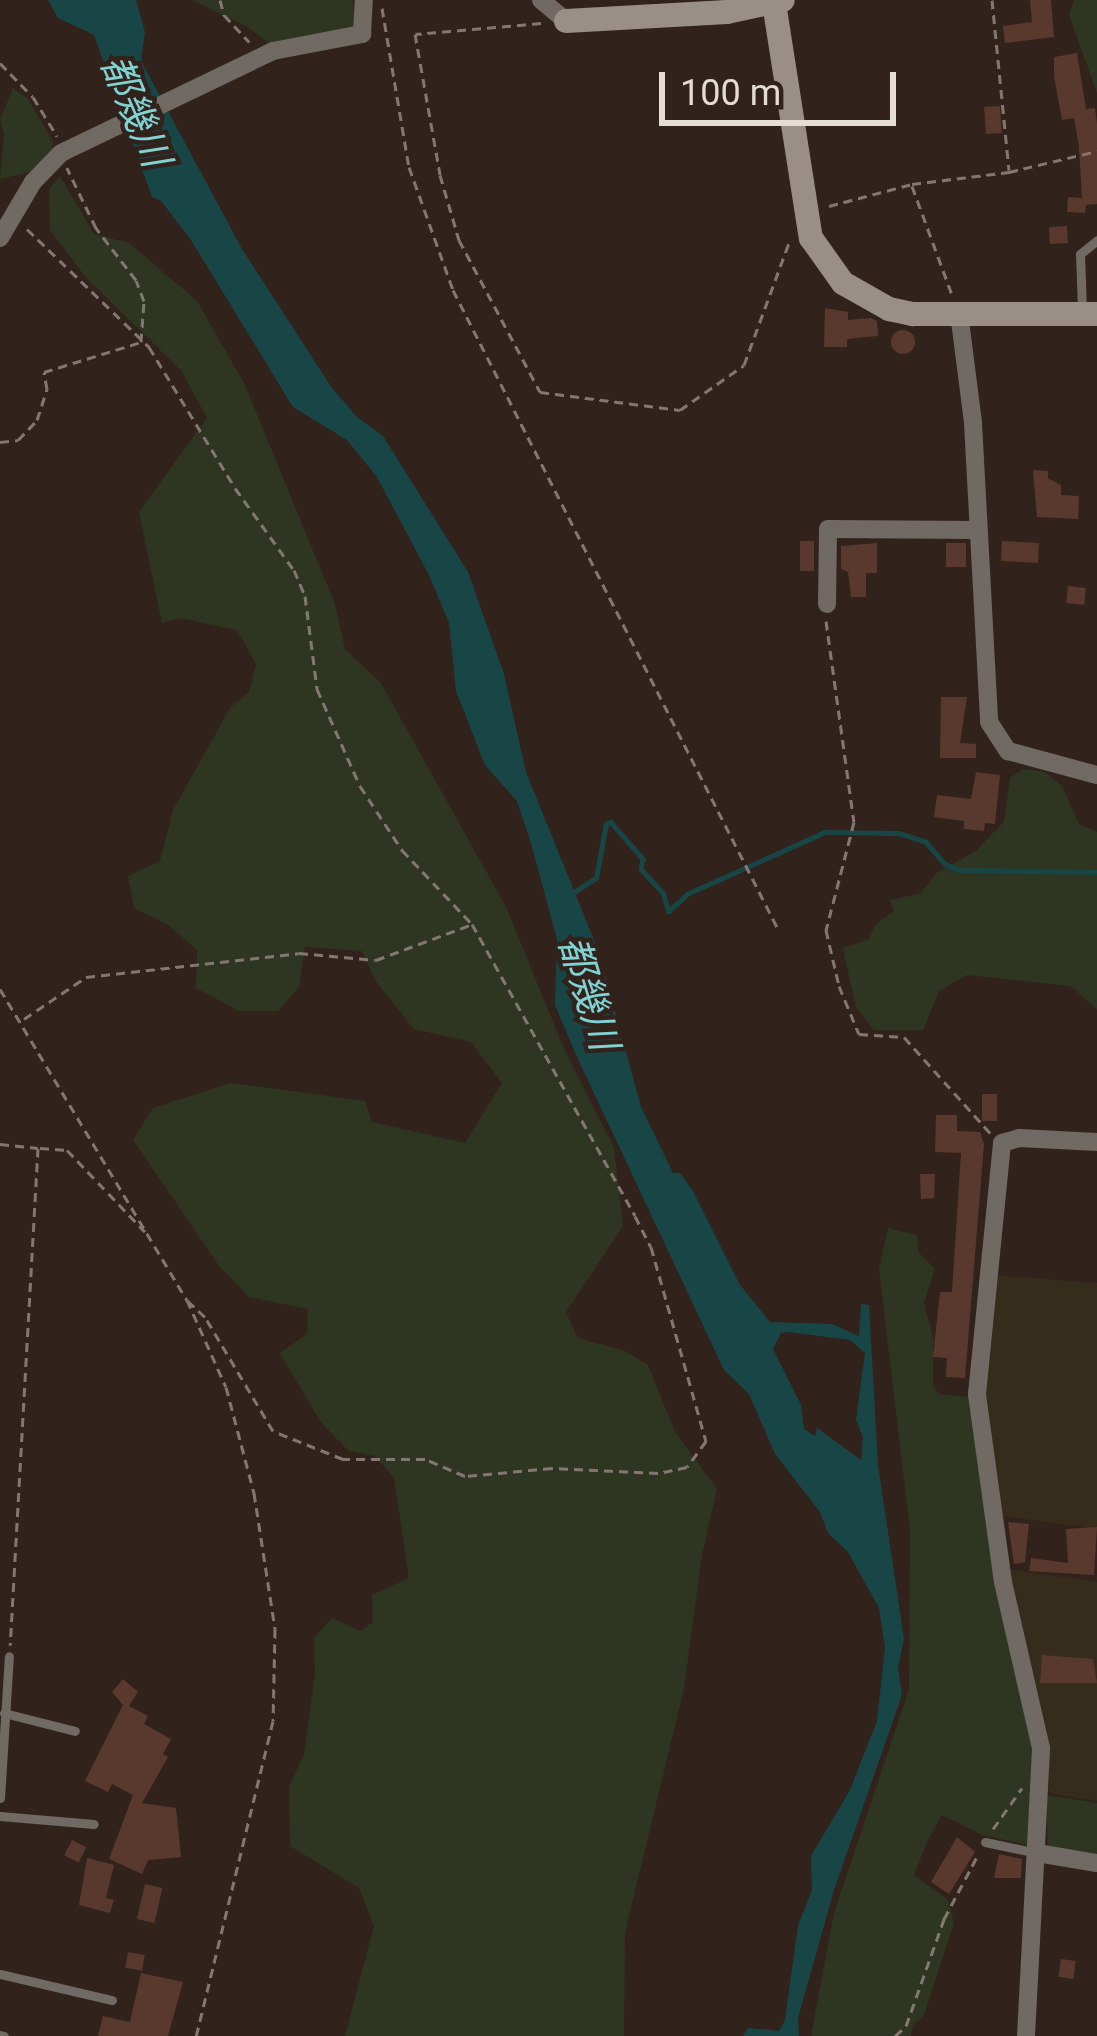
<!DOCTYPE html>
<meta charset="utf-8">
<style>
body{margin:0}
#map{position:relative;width:1097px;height:2036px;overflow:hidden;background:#31221c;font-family:Roboto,"Noto Sans JP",sans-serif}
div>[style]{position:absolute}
.industrial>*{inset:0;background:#352c1c}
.green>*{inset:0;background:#2e3622}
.water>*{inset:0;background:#184647}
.stream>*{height:4.5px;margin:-2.25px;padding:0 2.25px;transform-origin:2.25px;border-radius:2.25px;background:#184647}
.building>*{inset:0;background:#59392d;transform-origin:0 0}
.round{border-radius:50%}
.path>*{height:3px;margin-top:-1.5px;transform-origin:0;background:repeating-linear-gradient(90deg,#847772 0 9px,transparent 0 15px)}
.lane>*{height:9px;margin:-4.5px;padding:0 4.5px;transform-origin:4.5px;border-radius:4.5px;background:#706964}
.street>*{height:18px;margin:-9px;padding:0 9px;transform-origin:9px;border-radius:9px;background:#706964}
.secondary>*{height:24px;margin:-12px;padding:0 12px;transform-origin:12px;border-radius:12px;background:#9a8f87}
span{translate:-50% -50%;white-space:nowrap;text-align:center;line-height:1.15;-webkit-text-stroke:9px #31221c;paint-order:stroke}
.water-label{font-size:39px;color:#81d2d3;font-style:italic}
.scale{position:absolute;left:659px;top:72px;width:237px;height:54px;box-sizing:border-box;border:6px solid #e5dbd7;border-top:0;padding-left:15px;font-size:36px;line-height:42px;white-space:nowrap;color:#e5dbd7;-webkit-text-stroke:9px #31221c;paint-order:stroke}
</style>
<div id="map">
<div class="industrial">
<i style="clip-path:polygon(993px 1275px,1097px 1283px,1097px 1529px,997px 1515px,983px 1409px)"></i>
<i style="clip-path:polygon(1007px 1569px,1097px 1582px,1097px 1801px,1049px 1793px,1045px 1724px)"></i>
</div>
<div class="green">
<i style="clip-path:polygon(192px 0,353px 0,355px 28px,268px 43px,248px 27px)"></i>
<i style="clip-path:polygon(1074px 0,1097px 0,1097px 93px,1069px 15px)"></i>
<i style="clip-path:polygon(13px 88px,27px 98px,53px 141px,51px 155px,30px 172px,0 179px,4px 134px,0 120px)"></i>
<i style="clip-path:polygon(60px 176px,94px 234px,129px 243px,197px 301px,244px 383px,335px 604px,345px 649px,381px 683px,507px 909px,562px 1044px,614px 1148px,623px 1226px,566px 1312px,578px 1338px,625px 1351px,648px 1365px,675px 1432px,717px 1489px,702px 1555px,684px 1688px,625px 1933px,624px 2036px,345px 2036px,374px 1926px,359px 1888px,290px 1846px,289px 1787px,304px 1754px,315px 1674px,314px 1638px,332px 1618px,361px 1631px,373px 1622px,372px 1595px,409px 1578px,394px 1478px,375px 1456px,349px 1451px,320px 1421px,280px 1353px,307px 1334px,308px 1309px,249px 1297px,220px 1267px,133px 1140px,153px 1108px,231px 1083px,365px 1101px,372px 1122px,465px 1143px,502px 1083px,471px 1042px,414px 1029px,375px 980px,362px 951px,305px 947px,299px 987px,278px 1011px,239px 1011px,196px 988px,197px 950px,167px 924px,134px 908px,128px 876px,160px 861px,173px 810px,230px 708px,249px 692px,256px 664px,237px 630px,181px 618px,162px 623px,139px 512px,207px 418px,181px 370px,87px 279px,50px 230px,49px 189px)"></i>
<i style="clip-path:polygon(1023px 769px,1045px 772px,1062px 786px,1079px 824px,1097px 832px,1097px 1009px,1070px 986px,967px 975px,939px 991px,923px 1030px,874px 1030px,856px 1008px,843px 948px,869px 939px,875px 925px,894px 911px,890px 900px,919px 894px,938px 872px,976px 851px,1004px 822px,1010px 778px)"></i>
<i style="clip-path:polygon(888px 1228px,917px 1235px,918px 1252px,935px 1269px,924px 1303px,933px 1338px,933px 1386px,939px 1394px,969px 1397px,1041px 1721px,1028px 1845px,982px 1835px,942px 1815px,928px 1840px,914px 1875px,948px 1900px,954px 1923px,923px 2018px,913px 2025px,911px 2036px,811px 2036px,834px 1913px,909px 1689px,910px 1530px,879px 1269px)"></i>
<i style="clip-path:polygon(1046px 1795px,1097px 1803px,1097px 1858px,1048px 1847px)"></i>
</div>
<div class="water">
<i style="clip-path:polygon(evenodd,48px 0,136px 0,145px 32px,141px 61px,242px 249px,332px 388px,357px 417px,383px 436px,468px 572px,504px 674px,526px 772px,600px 955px,641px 1107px,673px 1173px,680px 1173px,693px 1191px,740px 1285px,770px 1322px,832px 1324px,859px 1336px,861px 1304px,869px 1305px,878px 1465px,904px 1639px,898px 1667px,902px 1695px,834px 1890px,798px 2018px,799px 2036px,743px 2036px,748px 2028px,779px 2031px,785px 2020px,798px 1925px,812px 1890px,811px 1856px,850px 1790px,877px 1721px,885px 1647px,879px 1608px,848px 1552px,828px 1533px,820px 1512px,775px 1454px,749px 1394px,724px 1370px,577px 1057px,555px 1005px,557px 939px,530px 840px,517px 801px,485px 765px,456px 691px,449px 623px,429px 575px,377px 477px,347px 440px,293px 407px,191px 240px,161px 201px,152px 197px,94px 35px,58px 18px,48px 0,789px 1332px,850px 1340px,865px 1353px,856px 1420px,863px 1437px,861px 1460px,817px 1428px,815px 1436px,804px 1429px,801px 1405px,773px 1349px,781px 1333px,789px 1332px)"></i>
</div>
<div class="stream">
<i style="left:571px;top:894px;width:30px;rotate:-33deg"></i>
<i style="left:596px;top:878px;width:55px;rotate:-79.5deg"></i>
<i style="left:606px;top:824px;width:5px;rotate:-22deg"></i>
<i style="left:611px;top:822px;width:49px;rotate:49.1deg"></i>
<i style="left:643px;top:859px;width:10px;rotate:101deg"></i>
<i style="left:641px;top:869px;width:33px;rotate:47deg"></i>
<i style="left:663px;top:893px;width:19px;rotate:72deg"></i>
<i style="left:669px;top:911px;width:25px;rotate:-43deg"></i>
<i style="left:687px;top:894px;width:151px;rotate:-24.2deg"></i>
<i style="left:825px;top:832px;width:74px;rotate:0.8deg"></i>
<i style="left:899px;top:833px;width:28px;rotate:18deg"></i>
<i style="left:926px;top:842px;width:29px;rotate:49deg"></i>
<i style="left:945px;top:864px;width:16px;rotate:22deg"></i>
<i style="left:960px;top:870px;width:137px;rotate:0.8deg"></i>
</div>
<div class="building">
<i style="clip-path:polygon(1030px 0,1051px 0,1054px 37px,1005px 43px,1003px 26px,1032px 22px)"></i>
<i style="clip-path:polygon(1077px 53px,1086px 109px,1095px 108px,1097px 124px,1097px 204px,1086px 205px,1085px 213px,1067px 212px,1068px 197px,1082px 198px,1079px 147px,1074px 118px,1062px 120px,1054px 76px,1054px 57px)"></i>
<i style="left:1000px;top:106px;width:27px;height:16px;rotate:86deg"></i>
<i style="left:1067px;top:226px;width:17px;height:18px;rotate:87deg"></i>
<i style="clip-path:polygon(825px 308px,848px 312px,848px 320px,871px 318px,877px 321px,878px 336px,847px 339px,847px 347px,824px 347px)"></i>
<i class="round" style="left:891px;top:330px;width:24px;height:24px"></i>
<i style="clip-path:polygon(1033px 470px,1048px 471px,1048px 478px,1061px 485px,1061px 495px,1079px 496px,1078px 519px,1037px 517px)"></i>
<i style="left:800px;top:541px;width:14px;height:30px"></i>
<i style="left:1002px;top:541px;width:37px;height:20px;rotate:3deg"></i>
<i style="clip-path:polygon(877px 543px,877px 573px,866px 573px,866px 597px,851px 597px,848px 572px,841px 569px,841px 546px)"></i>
<i style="left:946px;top:543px;width:20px;height:24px"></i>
<i style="left:1068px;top:586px;width:18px;height:17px;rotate:6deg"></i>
<i style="clip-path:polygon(941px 697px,967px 697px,960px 743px,976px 744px,976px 758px,940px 758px)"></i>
<i style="clip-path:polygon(976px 772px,1000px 775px,995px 824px,985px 823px,984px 831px,964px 829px,964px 821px,934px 817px,937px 795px,971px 799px)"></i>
<i style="left:997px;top:1094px;width:27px;height:15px;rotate:90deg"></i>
<i style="clip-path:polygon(936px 1115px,957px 1115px,957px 1131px,980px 1132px,984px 1144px,965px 1378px,946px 1377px,947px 1358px,933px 1357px,940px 1292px,952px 1292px,961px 1153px,935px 1152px)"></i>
<i style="clip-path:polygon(920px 1174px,935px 1174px,934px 1198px,921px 1199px)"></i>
<i style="clip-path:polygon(1008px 1522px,1029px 1524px,1025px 1562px,1014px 1564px)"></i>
<i style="clip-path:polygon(1097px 1527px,1094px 1575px,1029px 1571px,1031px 1558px,1068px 1563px,1066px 1529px)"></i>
<i style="clip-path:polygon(1042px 1655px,1093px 1659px,1097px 1683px,1040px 1683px)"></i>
<i style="clip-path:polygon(123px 1679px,138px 1692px,129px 1706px,148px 1716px,144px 1724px,171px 1739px,163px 1754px,168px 1757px,142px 1803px,176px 1808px,181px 1857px,148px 1860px,142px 1874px,109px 1859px,133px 1795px,112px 1784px,108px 1792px,85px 1781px,123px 1705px,112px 1692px)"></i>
<i style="clip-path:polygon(957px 1837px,975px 1852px,949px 1894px,931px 1882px)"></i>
<i style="left:72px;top:1840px;width:16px;height:17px;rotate:27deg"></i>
<i style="clip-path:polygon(999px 1854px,1022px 1859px,1021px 1878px,994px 1878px)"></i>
<i style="clip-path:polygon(87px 1858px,114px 1865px,106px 1898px,114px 1900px,110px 1913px,79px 1905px)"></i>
<i style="left:145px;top:1884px;width:18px;height:36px;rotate:13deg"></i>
<i style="left:128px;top:1952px;width:17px;height:16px;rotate:10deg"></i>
<i style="left:1061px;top:1959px;width:15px;height:18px;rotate:8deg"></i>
<i style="clip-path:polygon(141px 1973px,183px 1982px,168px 2036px,98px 2036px,103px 2016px,130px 2022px)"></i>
</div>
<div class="path">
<i style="left:220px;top:0;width:16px;rotate:75deg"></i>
<i style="left:224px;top:15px;width:37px;rotate:47deg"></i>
<i style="left:992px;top:0;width:171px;rotate:84.3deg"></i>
<i style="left:382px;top:8px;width:161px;rotate:80.4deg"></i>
<i style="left:409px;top:167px;width:131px;rotate:70.3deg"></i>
<i style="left:453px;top:290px;width:719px;rotate:63.04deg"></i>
<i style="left:541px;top:23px;width:126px;rotate:175deg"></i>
<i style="left:415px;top:34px;width:143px;rotate:79.9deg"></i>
<i style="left:440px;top:175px;width:68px;rotate:73.7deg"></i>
<i style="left:459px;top:240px;width:172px;rotate:61.9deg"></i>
<i style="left:540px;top:392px;width:141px;rotate:7.3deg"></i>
<i style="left:680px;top:410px;width:78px;rotate:-35.1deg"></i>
<i style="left:744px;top:365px;width:133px;rotate:-69.8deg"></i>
<i style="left:0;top:63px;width:47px;rotate:45.9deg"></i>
<i style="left:33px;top:97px;width:46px;rotate:58.4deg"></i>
<i style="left:912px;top:186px;width:116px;rotate:69.8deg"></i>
<i style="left:829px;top:206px;width:86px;rotate:-14.8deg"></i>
<i style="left:912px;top:184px;width:98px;rotate:-7.1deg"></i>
<i style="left:1009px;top:172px;width:90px;rotate:-13.4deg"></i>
<i style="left:27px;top:229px;width:170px;rotate:44deg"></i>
<i style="left:149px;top:347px;width:165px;rotate:58.6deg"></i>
<i style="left:235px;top:488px;width:101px;rotate:54.3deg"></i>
<i style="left:294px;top:570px;width:28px;rotate:67deg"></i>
<i style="left:305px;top:596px;width:94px;rotate:82.6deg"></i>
<i style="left:317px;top:689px;width:106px;rotate:66.1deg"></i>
<i style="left:360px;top:786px;width:77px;rotate:56.7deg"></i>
<i style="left:402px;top:850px;width:102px;rotate:46.6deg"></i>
<i style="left:472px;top:924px;width:334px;rotate:60.8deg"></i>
<i style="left:635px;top:1216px;width:35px;rotate:63deg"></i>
<i style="left:651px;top:1247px;width:202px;rotate:74.2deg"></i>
<i style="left:706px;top:1441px;width:32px;rotate:126deg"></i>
<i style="left:687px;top:1467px;width:30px;rotate:168deg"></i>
<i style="left:658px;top:1473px;width:106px;rotate:-177.3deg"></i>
<i style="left:552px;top:1468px;width:87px;rotate:174.7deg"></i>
<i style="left:465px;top:1476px;width:43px;rotate:-157deg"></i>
<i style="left:425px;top:1459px;width:82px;rotate:180deg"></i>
<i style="left:343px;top:1459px;width:75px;rotate:-158.2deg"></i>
<i style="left:273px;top:1431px;width:133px;rotate:-120.8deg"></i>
<i style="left:205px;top:1317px;width:25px;rotate:-137deg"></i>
<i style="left:0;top:442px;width:18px;rotate:-6deg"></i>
<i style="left:18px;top:440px;width:28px;rotate:-46deg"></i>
<i style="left:37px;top:420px;width:33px;rotate:-72deg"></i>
<i style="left:47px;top:389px;width:17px;rotate:-100deg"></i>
<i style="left:44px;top:372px;width:102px;rotate:-17.2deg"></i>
<i style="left:141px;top:342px;width:41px;rotate:-85.8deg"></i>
<i style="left:144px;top:301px;width:22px;rotate:-111deg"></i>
<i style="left:136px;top:280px;width:66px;rotate:-127.6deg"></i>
<i style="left:96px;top:228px;width:67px;rotate:-115.8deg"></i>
<i style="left:826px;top:621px;width:203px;rotate:82.1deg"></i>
<i style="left:854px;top:822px;width:112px;rotate:104.5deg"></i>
<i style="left:826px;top:930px;width:57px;rotate:76.9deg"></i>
<i style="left:839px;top:986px;width:52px;rotate:67.4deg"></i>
<i style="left:859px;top:1034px;width:45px;rotate:3.8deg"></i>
<i style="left:904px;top:1037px;width:130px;rotate:48.1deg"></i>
<i style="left:0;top:989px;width:363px;rotate:59deg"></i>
<i style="left:187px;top:1300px;width:95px;rotate:65.9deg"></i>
<i style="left:226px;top:1387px;width:110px;rotate:75.2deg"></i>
<i style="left:254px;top:1493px;width:138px;rotate:81.2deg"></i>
<i style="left:275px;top:1629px;width:92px;rotate:91.2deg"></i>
<i style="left:273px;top:1721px;width:324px;rotate:103.7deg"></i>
<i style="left:24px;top:1019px;width:75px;rotate:-34.1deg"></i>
<i style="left:86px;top:977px;width:214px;rotate:-6.4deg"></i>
<i style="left:299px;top:953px;width:77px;rotate:5.2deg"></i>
<i style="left:376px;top:960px;width:100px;rotate:-20.4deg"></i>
<i style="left:0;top:1144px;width:38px;rotate:6deg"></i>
<i style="left:38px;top:1148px;width:498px;rotate:93.2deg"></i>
<i style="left:40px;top:1148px;width:27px;rotate:4deg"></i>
<i style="left:67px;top:1150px;width:113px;rotate:46.4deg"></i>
<i style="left:993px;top:1829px;width:50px;rotate:-54.7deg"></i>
<i style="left:895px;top:2036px;width:15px;rotate:-42deg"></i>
<i style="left:906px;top:2026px;width:114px;rotate:-70.4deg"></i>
<i style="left:944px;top:1919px;width:75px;rotate:-62.1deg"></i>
</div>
<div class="lane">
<i style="left:1082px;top:310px;width:56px;rotate:-92deg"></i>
<i style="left:1080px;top:254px;width:22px;rotate:-39deg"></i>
<i style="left:4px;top:1713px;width:73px;rotate:14.2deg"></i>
<i style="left:0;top:1798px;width:142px;rotate:-86.4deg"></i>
<i style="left:0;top:1816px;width:94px;rotate:4.9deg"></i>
<i style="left:985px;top:1842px;width:53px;rotate:11.9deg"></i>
<i style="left:0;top:1974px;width:115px;rotate:13.1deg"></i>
<i style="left:0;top:2035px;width:4px;rotate:14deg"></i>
</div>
<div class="street">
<i style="left:541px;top:0;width:33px;rotate:40deg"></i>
<i style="left:0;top:238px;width:65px;rotate:-59.5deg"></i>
<i style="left:33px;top:182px;width:40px;rotate:-46deg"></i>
<i style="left:61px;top:153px;width:235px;rotate:-25.7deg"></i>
<i style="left:273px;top:51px;width:91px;rotate:-10.8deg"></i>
<i style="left:362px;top:34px;width:34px;rotate:-87deg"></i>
<i style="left:959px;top:313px;width:111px;rotate:82.7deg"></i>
<i style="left:973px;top:423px;width:299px;rotate:86.9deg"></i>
<i style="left:989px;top:722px;width:35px;rotate:57deg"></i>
<i style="left:1008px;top:751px;width:92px;rotate:15.1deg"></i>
<i style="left:827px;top:604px;width:75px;rotate:-89.2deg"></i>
<i style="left:828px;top:529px;width:150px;rotate:0.4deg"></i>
<i style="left:1037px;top:1853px;width:61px;rotate:9.5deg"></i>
<i style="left:1026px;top:2036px;width:288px;rotate:-87deg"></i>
<i style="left:1041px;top:1748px;width:170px;rotate:-102.9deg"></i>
<i style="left:1003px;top:1582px;width:190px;rotate:-97.9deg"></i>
<i style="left:977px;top:1394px;width:252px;rotate:-84.3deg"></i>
<i style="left:1002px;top:1143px;width:18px;rotate:-16deg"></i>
<i style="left:1019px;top:1138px;width:78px;rotate:2.9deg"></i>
</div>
<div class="secondary">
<i style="left:774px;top:3px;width:238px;rotate:81.1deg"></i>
<i style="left:811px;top:238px;width:55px;rotate:54.6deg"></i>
<i style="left:843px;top:283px;width:53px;rotate:29.5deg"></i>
<i style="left:889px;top:309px;width:25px;rotate:12deg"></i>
<i style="left:913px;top:314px;width:184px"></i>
<i style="left:566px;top:21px;width:161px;rotate:-3.2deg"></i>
<i style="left:727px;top:12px;width:57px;rotate:-12.1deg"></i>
</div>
<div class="water-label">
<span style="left:135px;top:111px;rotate:67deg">都幾川</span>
<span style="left:588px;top:993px;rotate:73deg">都幾川</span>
</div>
<div class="scale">100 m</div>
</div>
